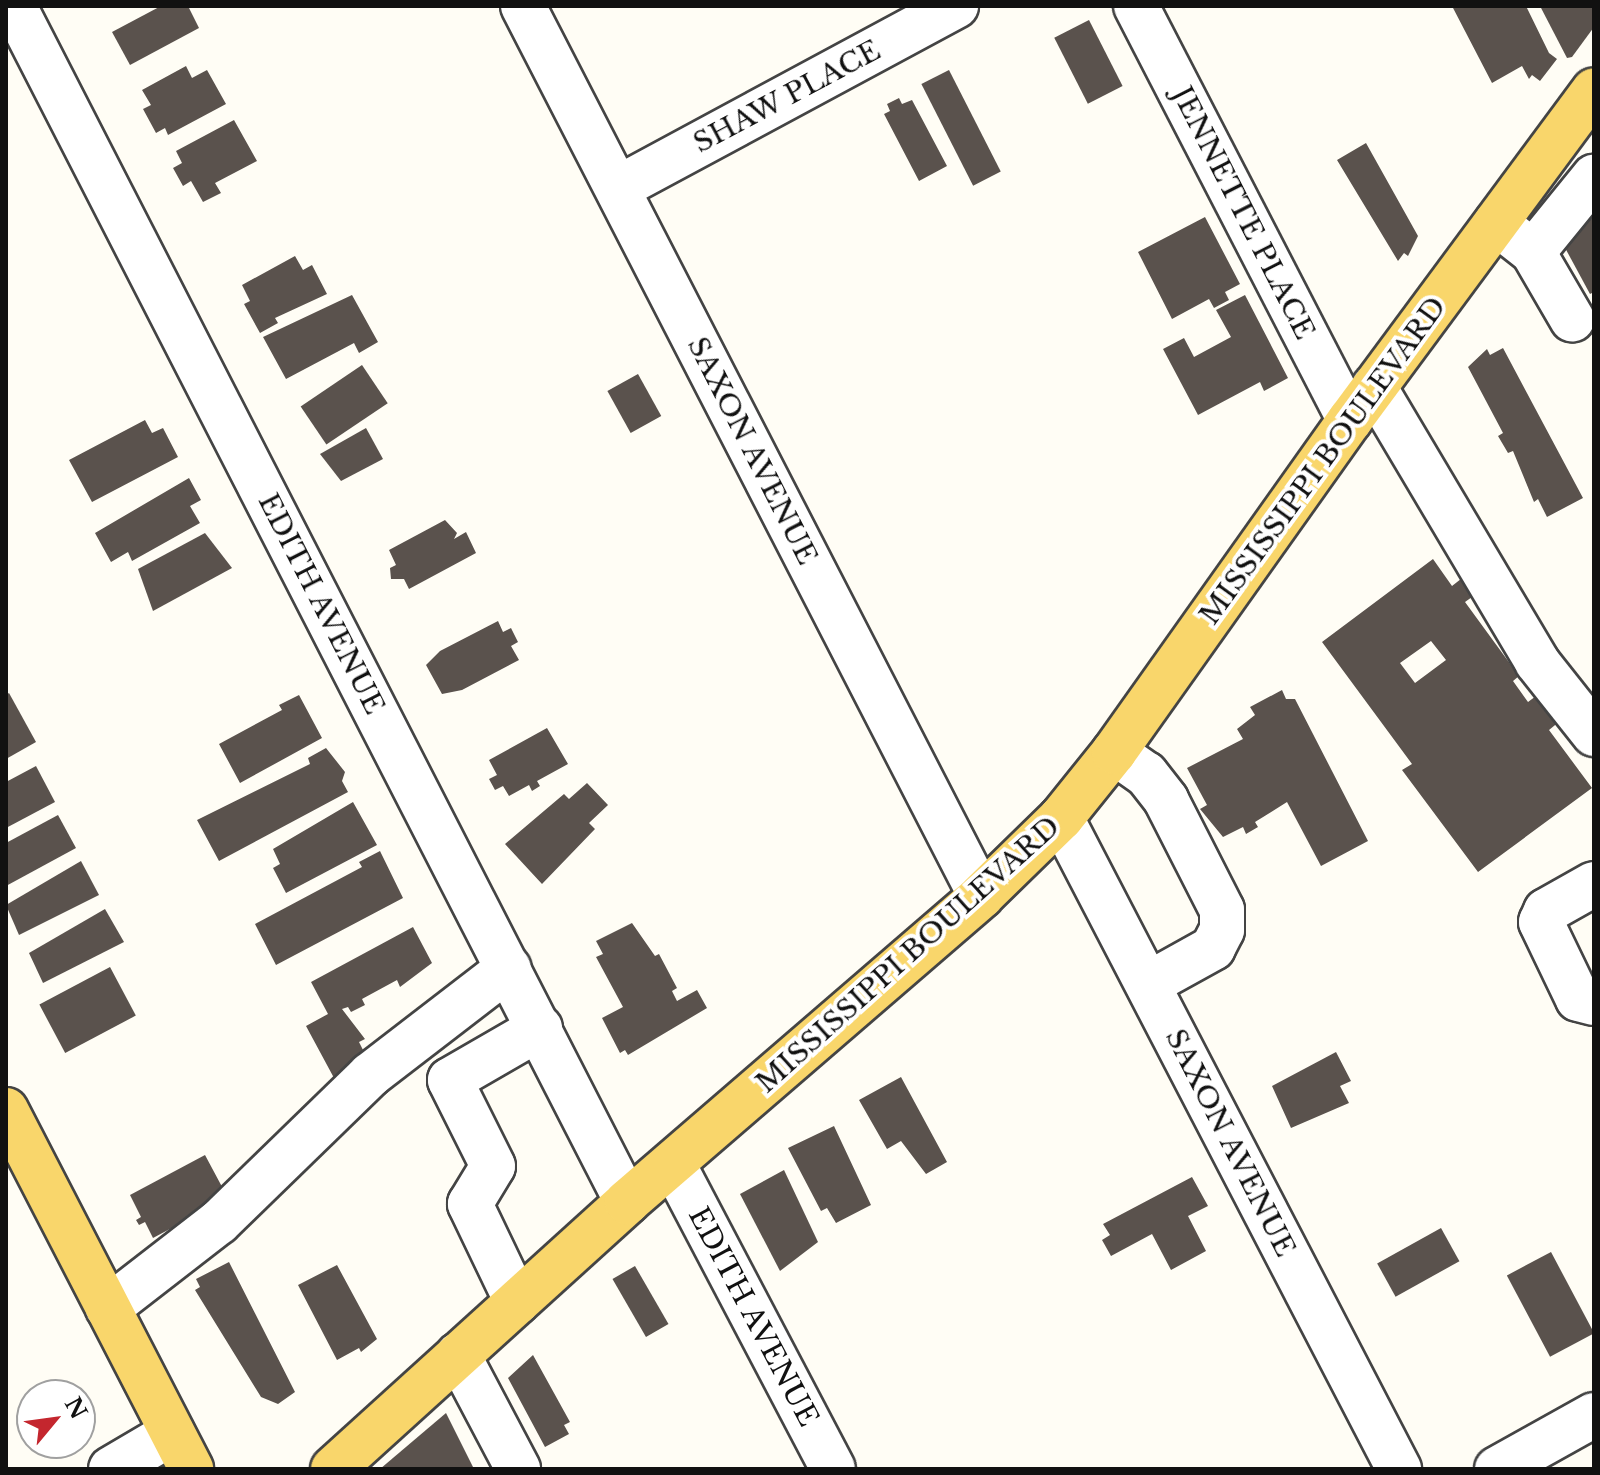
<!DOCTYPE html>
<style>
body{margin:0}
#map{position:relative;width:1600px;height:1475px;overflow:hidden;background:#fffdf5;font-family:"Libre Baskerville",serif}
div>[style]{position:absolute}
.building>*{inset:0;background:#5a524d;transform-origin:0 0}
.roads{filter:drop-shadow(2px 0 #444) drop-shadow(-2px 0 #444) drop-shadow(0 2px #444) drop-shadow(0 -2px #444)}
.minor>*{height:44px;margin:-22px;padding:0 22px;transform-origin:22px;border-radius:22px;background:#fff}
.major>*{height:44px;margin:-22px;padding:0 22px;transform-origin:22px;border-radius:22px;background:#f9d66b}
span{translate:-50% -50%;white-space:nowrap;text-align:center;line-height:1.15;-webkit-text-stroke:8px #fff;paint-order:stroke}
.street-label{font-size:28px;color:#111}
.frame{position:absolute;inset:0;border:8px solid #111;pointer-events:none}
.north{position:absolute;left:16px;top:1379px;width:80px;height:80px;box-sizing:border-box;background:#fff;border:2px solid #a0a0a0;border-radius:50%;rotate:61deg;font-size:22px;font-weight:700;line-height:32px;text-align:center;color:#111}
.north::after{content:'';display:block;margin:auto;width:28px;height:36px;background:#c4262e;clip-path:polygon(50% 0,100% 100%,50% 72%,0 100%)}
</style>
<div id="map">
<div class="building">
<i style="clip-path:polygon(161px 6px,188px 6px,199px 28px,130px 65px,112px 32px)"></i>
<i style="clip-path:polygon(1452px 6px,1526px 6px,1549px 53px,1557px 59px,1540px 81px,1532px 75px,1529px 79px,1522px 66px,1492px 83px)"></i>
<i style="clip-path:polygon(1540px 6px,1594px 6px,1594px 27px,1572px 57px,1567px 58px)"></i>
<i style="left:1089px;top:20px;width:74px;height:39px;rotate:63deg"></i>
<i style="clip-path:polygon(186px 66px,192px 78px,207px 70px,226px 104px,168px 135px,165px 128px,156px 133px,143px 109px,151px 105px,142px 90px)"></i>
<i style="left:949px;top:70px;width:114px;height:31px;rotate:63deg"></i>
<i style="clip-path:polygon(899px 98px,902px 104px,912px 100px,947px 166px,919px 181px,884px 114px,890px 111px,887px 104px)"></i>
<i style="clip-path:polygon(234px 120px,257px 161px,215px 183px,221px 193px,203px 202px,191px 181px,183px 186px,173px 168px,182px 163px,176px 151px)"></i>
<i style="clip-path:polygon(1366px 143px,1418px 236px,1408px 256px,1404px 253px,1398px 261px,1337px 160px)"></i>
<i style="clip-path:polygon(1594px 213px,1594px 292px,1590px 294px,1557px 233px)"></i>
<i style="clip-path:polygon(1205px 217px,1240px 284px,1225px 292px,1229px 300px,1214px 308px,1209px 299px,1172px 319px,1138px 252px)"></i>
<i style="clip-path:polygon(295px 256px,303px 270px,312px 265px,327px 294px,275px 318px,278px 323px,260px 333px,244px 304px,250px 301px,242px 285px)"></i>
<i style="clip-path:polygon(352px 295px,378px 342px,359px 353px,354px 343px,286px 379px,263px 337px)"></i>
<i style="clip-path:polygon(1245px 295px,1288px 378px,1264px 391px,1260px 382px,1198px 415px,1163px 349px,1184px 338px,1194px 357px,1231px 337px,1216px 310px)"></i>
<i style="clip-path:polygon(1503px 348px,1583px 498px,1547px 517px,1538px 499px,1534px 502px,1513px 451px,1508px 453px,1498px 436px,1503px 433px,1468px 367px,1487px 349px,1490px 355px)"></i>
<i style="left:362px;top:365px;width:46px;height:74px;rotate:56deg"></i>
<i style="left:638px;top:374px;width:48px;height:35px;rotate:61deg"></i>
<i style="clip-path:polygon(145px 420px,152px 433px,163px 428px,178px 457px,92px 502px,69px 460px)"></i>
<i style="clip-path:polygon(366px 428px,383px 459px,341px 481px,320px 454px)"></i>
<i style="clip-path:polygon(189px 478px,201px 500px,190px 506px,200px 523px,132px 561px,128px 552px,111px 562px,95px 533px)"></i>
<i style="clip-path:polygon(445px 520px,457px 533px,454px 539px,466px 532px,476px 553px,409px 589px,404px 579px,391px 579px,390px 568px,396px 565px,389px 550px)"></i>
<i style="clip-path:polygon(205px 533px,232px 568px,153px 611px,138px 569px)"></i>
<i style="clip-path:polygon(evenodd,1433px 559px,1452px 586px,1466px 575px,1479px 592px,1465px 602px,1519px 676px,1513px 681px,1528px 702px,1540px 693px,1560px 721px,1549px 730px,1592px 788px,1478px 872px,1402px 770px,1412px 764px,1322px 642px,1433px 559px,1431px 641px,1446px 660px,1415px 683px,1400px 663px,1431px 641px)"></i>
<i style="clip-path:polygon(498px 621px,503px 632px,511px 628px,518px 642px,511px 646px,519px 660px,462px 690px,442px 694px,426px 665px,440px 651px)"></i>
<i style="clip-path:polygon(1282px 690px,1286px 699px,1295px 699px,1368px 841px,1321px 866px,1287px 802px,1255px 822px,1258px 827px,1246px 834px,1243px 827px,1223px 837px,1200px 809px,1207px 805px,1187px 768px,1243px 739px,1237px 729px,1255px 715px,1250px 707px)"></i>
<i style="clip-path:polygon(9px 693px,36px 742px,6px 759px,6px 695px)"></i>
<i style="clip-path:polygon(299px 695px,322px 738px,240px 783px,219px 744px,282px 710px,279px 705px)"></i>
<i style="clip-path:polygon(547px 728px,568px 764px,537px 781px,540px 786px,532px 791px,529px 785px,509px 796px,503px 786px,495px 790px,489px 779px,497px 775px,489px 760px)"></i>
<i style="clip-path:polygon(326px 748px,345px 772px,342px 781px,348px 792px,219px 861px,197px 820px,310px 764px,308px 758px)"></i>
<i style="clip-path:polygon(36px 766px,55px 802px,6px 828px,6px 782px)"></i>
<i style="clip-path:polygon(587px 783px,608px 805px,589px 823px,595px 829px,542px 884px,505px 844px,564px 794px,569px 799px)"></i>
<i style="clip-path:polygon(353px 802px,377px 845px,286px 893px,273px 868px,280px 864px,273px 849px)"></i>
<i style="clip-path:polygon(58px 815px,76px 848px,6px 886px,6px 843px)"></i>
<i style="clip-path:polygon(380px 851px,403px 898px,276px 965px,255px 924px,362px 867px,359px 862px)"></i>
<i style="clip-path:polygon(81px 861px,99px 895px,19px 935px,6px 905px)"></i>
<i style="clip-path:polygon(105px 909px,124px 942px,43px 983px,29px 953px)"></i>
<i style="clip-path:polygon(632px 923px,655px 956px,659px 954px,677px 988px,672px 991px,677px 1001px,697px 990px,707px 1008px,628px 1055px,625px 1050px,620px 1053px,602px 1018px,623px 1007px,596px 957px,603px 954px,596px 941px)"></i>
<i style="clip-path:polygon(413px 927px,432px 963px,400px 987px,397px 980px,362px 999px,365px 1005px,351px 1012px,348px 1007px,342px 1009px,365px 1039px,359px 1042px,368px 1060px,334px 1078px,306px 1026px,328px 1014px,311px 982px)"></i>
<i style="left:110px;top:967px;width:55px;height:80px;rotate:62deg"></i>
<i style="clip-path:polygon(1336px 1052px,1351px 1081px,1340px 1086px,1349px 1103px,1291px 1128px,1272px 1086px)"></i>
<i style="clip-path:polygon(901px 1077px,947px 1162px,926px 1174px,901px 1141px,887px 1149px,859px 1100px)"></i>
<i style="clip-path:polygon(834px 1126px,871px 1205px,836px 1223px,827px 1208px,821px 1211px,788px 1148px)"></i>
<i style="clip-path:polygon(205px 1155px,228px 1198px,153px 1238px,145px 1222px,139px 1225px,136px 1220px,141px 1217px,130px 1195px)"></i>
<i style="clip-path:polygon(784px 1170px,818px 1242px,780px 1271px,740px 1194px)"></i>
<i style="clip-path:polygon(1192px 1177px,1208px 1206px,1188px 1216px,1206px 1251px,1171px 1270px,1152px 1234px,1111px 1256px,1102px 1240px,1110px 1235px,1103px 1224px)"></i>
<i style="left:1441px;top:1228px;width:38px;height:73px;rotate:61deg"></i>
<i style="left:1551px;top:1252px;width:92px;height:50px;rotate:62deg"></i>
<i style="clip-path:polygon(229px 1262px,295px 1392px,278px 1404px,261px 1397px,195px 1290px,200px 1287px,196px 1279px)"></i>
<i style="clip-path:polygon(337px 1265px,377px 1339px,361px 1352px,359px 1348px,337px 1360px,298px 1285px)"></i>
<i style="left:635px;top:1266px;width:67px;height:26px;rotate:60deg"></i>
<i style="clip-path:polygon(533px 1355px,570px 1422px,564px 1425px,569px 1434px,545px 1447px,508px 1378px)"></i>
<i style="clip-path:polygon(446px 1413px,474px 1469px,380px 1469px)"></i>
</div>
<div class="roads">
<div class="minor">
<i style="left:14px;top:6px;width:1344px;rotate:62.86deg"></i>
<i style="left:523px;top:6px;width:1001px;rotate:62.77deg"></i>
<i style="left:1136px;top:6px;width:466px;rotate:62.7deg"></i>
<i style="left:618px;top:188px;width:384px;rotate:-28.3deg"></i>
<i style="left:1496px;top:223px;width:47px;rotate:38.1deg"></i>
<i style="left:1533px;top:252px;width:97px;rotate:-50.9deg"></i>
<i style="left:1533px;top:252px;width:78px;rotate:59.8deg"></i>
<i style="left:1374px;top:387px;width:320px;rotate:59.3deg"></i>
<i style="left:1537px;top:662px;width:92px;rotate:51.6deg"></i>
<i style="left:1114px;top:752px;width:39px;rotate:35deg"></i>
<i style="left:1146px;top:774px;width:33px;rotate:52deg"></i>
<i style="left:1166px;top:800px;width:123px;rotate:63deg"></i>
<i style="left:1222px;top:910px;width:20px;rotate:90deg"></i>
<i style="left:1222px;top:930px;width:20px;rotate:117deg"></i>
<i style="left:1213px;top:948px;width:74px;rotate:151deg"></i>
<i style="left:1061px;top:818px;width:734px;rotate:62.56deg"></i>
<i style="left:1594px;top:884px;width:55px;rotate:150.6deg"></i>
<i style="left:1546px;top:911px;width:12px;rotate:114deg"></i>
<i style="left:1541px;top:922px;width:85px;rotate:64.3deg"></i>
<i style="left:1578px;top:999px;width:16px;rotate:14deg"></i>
<i style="left:673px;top:1164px;width:344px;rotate:62.3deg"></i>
<i style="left:517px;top:1302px;width:109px;rotate:-115.6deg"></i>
<i style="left:470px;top:1204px;width:44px;rotate:-58.8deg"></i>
<i style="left:493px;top:1166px;width:96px;rotate:-116.6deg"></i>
<i style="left:450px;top:1080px;width:104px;rotate:-30deg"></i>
<i style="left:108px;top:1308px;width:140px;rotate:-37.8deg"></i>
<i style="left:219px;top:1222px;width:211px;rotate:-44.2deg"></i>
<i style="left:370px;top:1075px;width:175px;rotate:-37.6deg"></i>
<i style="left:458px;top:1355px;width:129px;rotate:62.2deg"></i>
<i style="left:111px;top:1469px;width:71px;rotate:-30.5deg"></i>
<i style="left:1497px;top:1469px;width:111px;rotate:-29.1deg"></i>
</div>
<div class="major">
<i style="left:6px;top:1110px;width:404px;rotate:62.7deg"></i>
<i style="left:333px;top:1469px;width:397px;rotate:-42.2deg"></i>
<i style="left:627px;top:1202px;width:468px;rotate:-40.8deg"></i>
<i style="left:981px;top:896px;width:112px;rotate:-44.3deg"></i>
<i style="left:1061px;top:818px;width:85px;rotate:-51.2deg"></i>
<i style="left:1114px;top:752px;width:407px;rotate:-54.6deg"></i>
<i style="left:1350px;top:420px;width:410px;rotate:-53.5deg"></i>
</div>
</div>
<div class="street-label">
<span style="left:787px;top:97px;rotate:-28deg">SHAW PLACE</span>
<span style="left:1243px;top:213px;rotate:63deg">JENNETTE PLACE</span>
<span style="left:752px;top:451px;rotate:63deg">SAXON AVENUE</span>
<span style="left:1323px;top:461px;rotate:-54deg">MISSISSIPPI BOULEVARD</span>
<span style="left:321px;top:604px;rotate:63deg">EDITH AVENUE</span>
<span style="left:908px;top:955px;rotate:-42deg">MISSISSIPPI BOULEVARD</span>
<span style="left:1230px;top:1143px;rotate:63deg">SAXON AVENUE</span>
<span style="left:753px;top:1317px;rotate:62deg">EDITH AVENUE</span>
</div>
<div class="frame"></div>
<div class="north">N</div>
</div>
